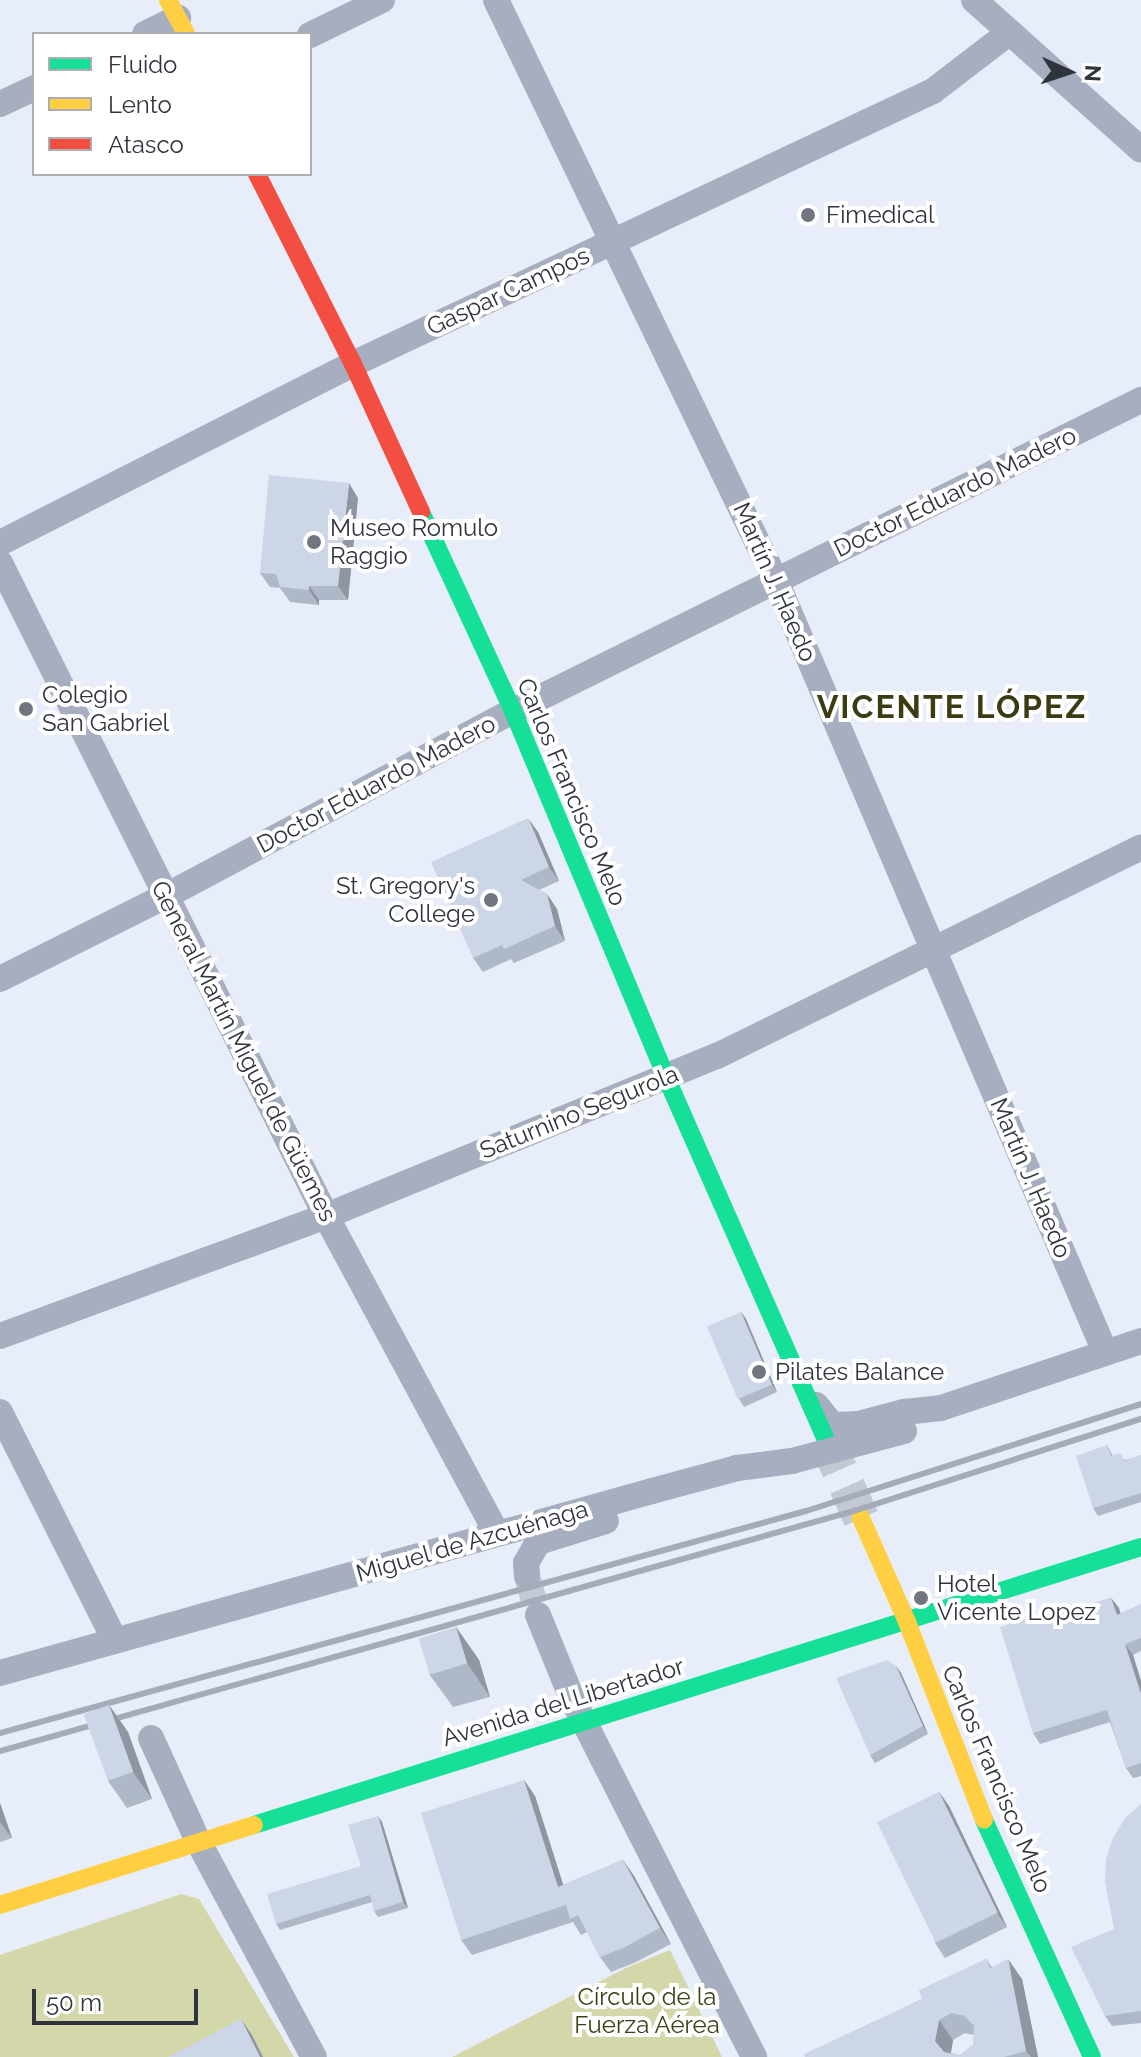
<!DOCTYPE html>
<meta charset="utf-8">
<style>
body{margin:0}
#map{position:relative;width:1141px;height:2057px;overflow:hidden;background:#e8eef9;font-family:Raleway,sans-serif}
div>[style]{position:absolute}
.green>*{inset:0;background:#d3d7aa}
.street-tunnel>*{height:26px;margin-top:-13px;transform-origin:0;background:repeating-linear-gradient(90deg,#c3c9d3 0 26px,transparent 0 39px)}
.secondary-tunnel>*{height:36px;margin-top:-18px;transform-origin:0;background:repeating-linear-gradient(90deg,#c3c9d3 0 36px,transparent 0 54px)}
.street>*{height:26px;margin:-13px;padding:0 13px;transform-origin:13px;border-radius:13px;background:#a6aec0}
.fast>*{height:18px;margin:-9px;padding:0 9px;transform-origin:9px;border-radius:9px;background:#16e098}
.slow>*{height:18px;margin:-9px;padding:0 9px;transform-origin:9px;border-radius:9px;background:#ffcf43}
.jam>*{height:18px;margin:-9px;padding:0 9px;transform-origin:9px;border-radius:9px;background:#f24e42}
.rail>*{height:6px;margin:-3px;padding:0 3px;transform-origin:3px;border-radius:3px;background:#a5abb7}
.street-bridge>*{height:26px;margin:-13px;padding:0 13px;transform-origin:13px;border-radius:13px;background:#a6aec0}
.wall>*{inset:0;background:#afb8c7}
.shaded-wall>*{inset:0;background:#8f96a2}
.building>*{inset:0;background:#ccd6e7;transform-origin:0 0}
.dots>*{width:22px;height:22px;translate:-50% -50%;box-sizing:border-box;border:4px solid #fff;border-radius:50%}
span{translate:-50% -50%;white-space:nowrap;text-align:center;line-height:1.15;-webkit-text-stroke:8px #fff;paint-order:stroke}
.poi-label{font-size:24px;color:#2f343d}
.left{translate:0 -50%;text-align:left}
.right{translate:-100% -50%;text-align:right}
.street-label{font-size:24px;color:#2f343d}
.park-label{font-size:24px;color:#3e3f14}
.district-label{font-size:32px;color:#3b3c13;font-weight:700;letter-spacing:2px}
.legend{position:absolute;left:32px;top:32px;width:280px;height:144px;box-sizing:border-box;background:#fff;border:2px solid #acaeb1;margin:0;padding:10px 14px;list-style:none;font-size:24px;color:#2f343d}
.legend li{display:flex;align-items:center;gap:16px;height:40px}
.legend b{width:40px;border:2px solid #acaeb1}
.north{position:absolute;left:1029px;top:32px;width:80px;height:80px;-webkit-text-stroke:6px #fff;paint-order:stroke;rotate:93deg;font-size:22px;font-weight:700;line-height:32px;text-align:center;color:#2f343d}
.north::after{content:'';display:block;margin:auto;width:28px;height:36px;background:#2f343d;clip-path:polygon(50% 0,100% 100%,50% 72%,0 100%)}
.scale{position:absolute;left:32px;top:1989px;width:166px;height:36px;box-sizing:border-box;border:4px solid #2f343d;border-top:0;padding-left:10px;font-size:24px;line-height:28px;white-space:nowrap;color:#2f343d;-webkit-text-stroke:6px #fff;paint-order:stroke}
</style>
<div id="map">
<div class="green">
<div style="clip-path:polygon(181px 1894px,199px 1899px,294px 2057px,0 2057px,0 1955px)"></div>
<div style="clip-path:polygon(670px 1950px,722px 2057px,452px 2057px,626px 1968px)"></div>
</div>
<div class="street-tunnel">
<div style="left:527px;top:1576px;width:41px;rotate:74.2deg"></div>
</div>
<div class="secondary-tunnel">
<div style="left:825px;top:1437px;width:89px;rotate:66deg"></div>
</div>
<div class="street">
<div style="left:496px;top:0;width:645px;rotate:64.27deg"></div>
<div style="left:776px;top:581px;width:838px;rotate:66.89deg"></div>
<div style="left:974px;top:0;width:224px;rotate:41.9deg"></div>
<div style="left:145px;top:34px;width:37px;rotate:-26deg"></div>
<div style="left:310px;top:35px;width:80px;rotate:-25.9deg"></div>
<div style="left:0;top:104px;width:38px;rotate:-25deg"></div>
<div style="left:0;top:543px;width:396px;rotate:-26.9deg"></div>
<div style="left:353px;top:364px;width:641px;rotate:-25.21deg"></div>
<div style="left:933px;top:91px;width:97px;rotate:-37.5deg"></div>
<div style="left:0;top:563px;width:730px;rotate:63.47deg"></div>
<div style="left:326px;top:1216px;width:360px;rotate:61.7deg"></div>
<div style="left:0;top:979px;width:186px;rotate:-26.6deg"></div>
<div style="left:166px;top:896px;width:393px;rotate:-28.1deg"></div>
<div style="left:513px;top:711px;width:701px;rotate:-26.35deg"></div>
<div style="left:0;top:1336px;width:347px;rotate:-20.2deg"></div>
<div style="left:326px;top:1216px;width:422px;rotate:-22.3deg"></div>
<div style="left:717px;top:1056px;width:473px;rotate:-26.2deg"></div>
<div style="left:816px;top:1405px;width:26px;rotate:51deg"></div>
<div style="left:832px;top:1425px;width:26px;rotate:-2deg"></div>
<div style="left:858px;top:1424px;width:48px;rotate:-14.6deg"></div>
<div style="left:904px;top:1412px;width:37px;rotate:-6deg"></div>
<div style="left:941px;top:1408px;width:211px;rotate:-18.5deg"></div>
<div style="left:0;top:1412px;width:256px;rotate:63.3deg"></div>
<div style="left:527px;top:1576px;width:13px;rotate:-94deg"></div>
<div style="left:526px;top:1563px;width:24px;rotate:-60deg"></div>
<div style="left:538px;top:1542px;width:71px;rotate:-17.2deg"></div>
<div style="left:538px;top:1615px;width:87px;rotate:67.8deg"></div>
<div style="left:571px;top:1696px;width:405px;rotate:63.1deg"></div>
<div style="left:0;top:1673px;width:677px;rotate:-15.6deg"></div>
<div style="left:652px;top:1491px;width:88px;rotate:-15.1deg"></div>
<div style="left:737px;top:1468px;width:55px;rotate:-7.3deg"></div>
<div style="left:151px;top:1738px;width:113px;rotate:65.5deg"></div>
<div style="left:198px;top:1841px;width:245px;rotate:61.8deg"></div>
</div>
<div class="fast">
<div style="left:421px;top:512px;width:219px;rotate:65.2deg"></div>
<div style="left:513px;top:711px;width:397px;rotate:67.3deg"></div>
<div style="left:666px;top:1077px;width:394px;rotate:66.2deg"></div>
<div style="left:984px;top:1820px;width:260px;rotate:65.5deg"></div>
<div style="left:254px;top:1825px;width:930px;rotate:-17.4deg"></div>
</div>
<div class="slow">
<div style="left:168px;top:0;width:38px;rotate:62deg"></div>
<div style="left:861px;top:1518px;width:114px;rotate:66.1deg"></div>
<div style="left:907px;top:1622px;width:212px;rotate:68.7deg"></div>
<div style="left:0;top:1905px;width:266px;rotate:-17.5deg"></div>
</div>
<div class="jam">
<div style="left:257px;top:174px;width:213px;rotate:63.2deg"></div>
<div style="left:353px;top:364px;width:163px;rotate:65.3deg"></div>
</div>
<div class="rail">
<div style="left:0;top:1733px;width:836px;rotate:-15.4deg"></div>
<div style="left:806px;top:1511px;width:352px;rotate:-17.7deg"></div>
<div style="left:0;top:1751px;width:890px;rotate:-15.71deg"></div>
<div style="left:857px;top:1510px;width:298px;rotate:-17.8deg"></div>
</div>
<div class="street-bridge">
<div style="left:792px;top:1461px;width:116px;rotate:-15deg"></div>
</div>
<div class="wall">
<div style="clip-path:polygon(358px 498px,348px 600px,319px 600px,319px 605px,290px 602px,280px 588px,270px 587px,260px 573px)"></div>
<div style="clip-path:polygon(538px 832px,559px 881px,539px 890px,547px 894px,557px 909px,565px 941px,514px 963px,511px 959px,483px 972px,473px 958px)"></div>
<div style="clip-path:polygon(741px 1312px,746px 1319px,777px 1392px,744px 1407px,739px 1399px)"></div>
<div style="clip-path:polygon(1107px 1445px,1113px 1456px,1126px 1460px,1141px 1455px,1141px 1502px,1098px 1516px,1093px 1508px)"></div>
<div style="clip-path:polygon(1111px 1598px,1119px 1608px,1120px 1614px,1141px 1604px,1141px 1651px,1133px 1655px,1141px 1681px,1141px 1776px,1133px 1778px,1126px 1768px,1110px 1722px,1040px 1744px,1033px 1733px,1048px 1617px)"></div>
<div style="clip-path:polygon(456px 1627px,479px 1660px,490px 1697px,453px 1707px,429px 1674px)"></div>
<div style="clip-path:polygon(896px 1666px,901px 1673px,928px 1734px,875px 1763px,870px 1755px)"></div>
<div style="clip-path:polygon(109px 1705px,128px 1732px,152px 1799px,127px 1808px,108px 1781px)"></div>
<div style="clip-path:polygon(524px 1780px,535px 1796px,563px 1885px,623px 1860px,634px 1876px,671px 1944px,634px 1963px,611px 1972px,600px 1957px,587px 1932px,581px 1935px,573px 1922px,472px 1955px,461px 1940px)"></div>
<div style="clip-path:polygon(939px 1792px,949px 1806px,1007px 1927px,945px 1958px,935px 1943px)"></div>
<div style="clip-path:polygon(0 1803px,12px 1838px,0 1842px)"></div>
<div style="clip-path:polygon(1141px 1804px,1141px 2023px,1112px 2026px,1105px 2016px)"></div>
<div style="clip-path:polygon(382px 1822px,408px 1908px,378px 1917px,374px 1911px,372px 1902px,280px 1930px,276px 1924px,361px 1866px)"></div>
<div style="clip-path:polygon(evenodd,986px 1959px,992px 1967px,1022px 1979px,1038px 2057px,805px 2057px,922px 1999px,986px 1959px,965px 2033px,974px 2035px,973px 2045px,960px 2055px,951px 2053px,953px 2040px,965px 2033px)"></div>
</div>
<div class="shaded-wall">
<div style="clip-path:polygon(349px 483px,358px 498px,348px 600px,338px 586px)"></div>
<div style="clip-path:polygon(309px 586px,319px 600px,319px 605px,309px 590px)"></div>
<div style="clip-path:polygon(528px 818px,538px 832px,559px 881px,549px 867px)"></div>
<div style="clip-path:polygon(547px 894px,557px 909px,565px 941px,555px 926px)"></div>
<div style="clip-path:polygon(741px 1312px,746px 1319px,777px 1392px,772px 1385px)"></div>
<div style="clip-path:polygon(1111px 1598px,1119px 1608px,1124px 1626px,1117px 1615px)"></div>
<div style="clip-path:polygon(456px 1627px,479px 1660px,490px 1697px,467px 1663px)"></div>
<div style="clip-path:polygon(1125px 1644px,1133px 1655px,1141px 1681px,1141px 1694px)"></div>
<div style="clip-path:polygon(896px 1666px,901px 1673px,928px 1734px,923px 1726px)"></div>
<div style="clip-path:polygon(109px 1705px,128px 1732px,152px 1799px,133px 1772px)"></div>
<div style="clip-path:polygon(524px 1780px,535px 1796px,569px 1903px,558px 1887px)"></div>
<div style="clip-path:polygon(939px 1792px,949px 1806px,1007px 1927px,997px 1913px)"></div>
<div style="clip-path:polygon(0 1803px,12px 1838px,0 1822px)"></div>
<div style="clip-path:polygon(378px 1816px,382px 1822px,408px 1908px,403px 1902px)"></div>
<div style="clip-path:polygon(623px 1860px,634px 1876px,671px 1944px,660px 1928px)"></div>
<div style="clip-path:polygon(1008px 1959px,1022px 1979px,1038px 2057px,1031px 2057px,1026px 2051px)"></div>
<div style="clip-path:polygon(241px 2019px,252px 2035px,263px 2057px,260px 2057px)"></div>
<div style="clip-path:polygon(939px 2020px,953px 2040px,950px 2057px,946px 2057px,935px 2041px)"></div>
</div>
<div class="building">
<div style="clip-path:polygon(269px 475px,349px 483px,338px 586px,309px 586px,309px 590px,280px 587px,276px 574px,260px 573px)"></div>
<div style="clip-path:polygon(528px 818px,549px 867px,521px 880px,547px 894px,555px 926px,504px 949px,502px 945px,473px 958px,431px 862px)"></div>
<div style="left:741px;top:1312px;width:79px;height:37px;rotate:67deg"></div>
<div style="clip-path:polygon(1107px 1445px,1111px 1456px,1121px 1453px,1124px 1461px,1141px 1455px,1141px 1493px,1093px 1508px,1076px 1456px)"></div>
<div style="clip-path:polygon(1111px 1598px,1117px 1615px,1141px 1604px,1141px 1638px,1125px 1644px,1141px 1694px,1141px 1763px,1126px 1768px,1107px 1710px,1033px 1733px,1000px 1627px,1045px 1613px,1047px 1618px)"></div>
<div style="left:456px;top:1627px;width:38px;height:39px;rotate:73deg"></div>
<div style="clip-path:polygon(887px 1660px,896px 1666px,923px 1726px,870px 1755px,836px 1678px)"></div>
<div style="left:109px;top:1705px;width:71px;height:27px;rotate:70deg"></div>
<div style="clip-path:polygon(524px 1780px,558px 1887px,623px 1860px,660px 1928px,623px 1948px,600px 1957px,578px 1915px,570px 1919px,566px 1905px,461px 1940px,421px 1813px)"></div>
<div style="left:939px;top:1792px;width:134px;height:69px;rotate:64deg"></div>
<div style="clip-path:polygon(1141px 1804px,1141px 2011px,1105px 2016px,1071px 1947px,1114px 1929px,1105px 1882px,1106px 1859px,1113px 1838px,1125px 1818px)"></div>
<div style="clip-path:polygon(378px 1816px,403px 1902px,374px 1911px,370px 1895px,276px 1924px,267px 1894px,361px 1866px,348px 1825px)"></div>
<div style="clip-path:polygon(evenodd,986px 1959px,990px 1968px,1008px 1959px,1026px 2051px,1004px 2057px,805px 2057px,804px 2054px,922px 1999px,919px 1990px,986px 1959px,951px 2013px,965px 2016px,974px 2026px,973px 2045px,960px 2055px,944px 2052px,935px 2041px,939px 2020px,951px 2013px)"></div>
<div style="clip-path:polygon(241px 2019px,260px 2057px,168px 2057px)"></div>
</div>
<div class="dots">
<div style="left:808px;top:215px;background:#70757f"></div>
<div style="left:314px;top:542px;background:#70757f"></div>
<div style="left:26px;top:709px;background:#70757f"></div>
<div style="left:491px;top:900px;background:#70757f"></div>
<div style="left:759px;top:1372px;background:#70757f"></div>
<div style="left:921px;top:1598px;background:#70757f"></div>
</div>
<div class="poi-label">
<span class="left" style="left:826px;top:215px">Fimedical</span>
<span class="left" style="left:330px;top:542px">Museo Romulo<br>Raggio</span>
<span class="left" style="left:42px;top:709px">Colegio<br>San Gabriel</span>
<span class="right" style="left:475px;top:900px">St. Gregory's<br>College</span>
<span class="left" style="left:775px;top:1372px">Pilates Balance</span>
<span class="left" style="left:937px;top:1598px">Hotel<br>Vicente Lopez</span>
</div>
<div class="street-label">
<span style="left:508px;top:291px;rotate:-25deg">Gaspar Campos</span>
<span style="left:955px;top:492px;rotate:-26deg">Doctor Eduardo Madero</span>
<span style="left:775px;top:582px;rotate:66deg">Martín J. Haedo</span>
<span style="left:376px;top:784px;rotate:-28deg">Doctor Eduardo Madero</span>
<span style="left:572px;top:792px;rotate:67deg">Carlos Francisco Melo</span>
<span style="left:244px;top:1051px;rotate:63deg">General Martín Miguel de Güemes</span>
<span style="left:579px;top:1112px;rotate:-22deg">Saturnino Segurola</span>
<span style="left:1031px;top:1178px;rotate:67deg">Martín J. Haedo</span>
<span style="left:472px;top:1541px;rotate:-16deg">Miguel de Azcuénaga</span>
<span style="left:563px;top:1702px;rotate:-17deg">Avenida del Libertador</span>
<span style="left:997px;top:1779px;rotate:67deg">Carlos Francisco Melo</span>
</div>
<div class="park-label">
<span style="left:647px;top:2011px">Círculo de la<br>Fuerza Aérea</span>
</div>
<div class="district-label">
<span style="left:952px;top:707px">VICENTE LÓPEZ</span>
</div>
<ul class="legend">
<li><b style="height:10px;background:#16e098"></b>Fluido</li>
<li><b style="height:10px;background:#ffcf43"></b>Lento</li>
<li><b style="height:10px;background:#f24e42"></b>Atasco</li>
</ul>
<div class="north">N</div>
<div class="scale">50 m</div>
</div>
